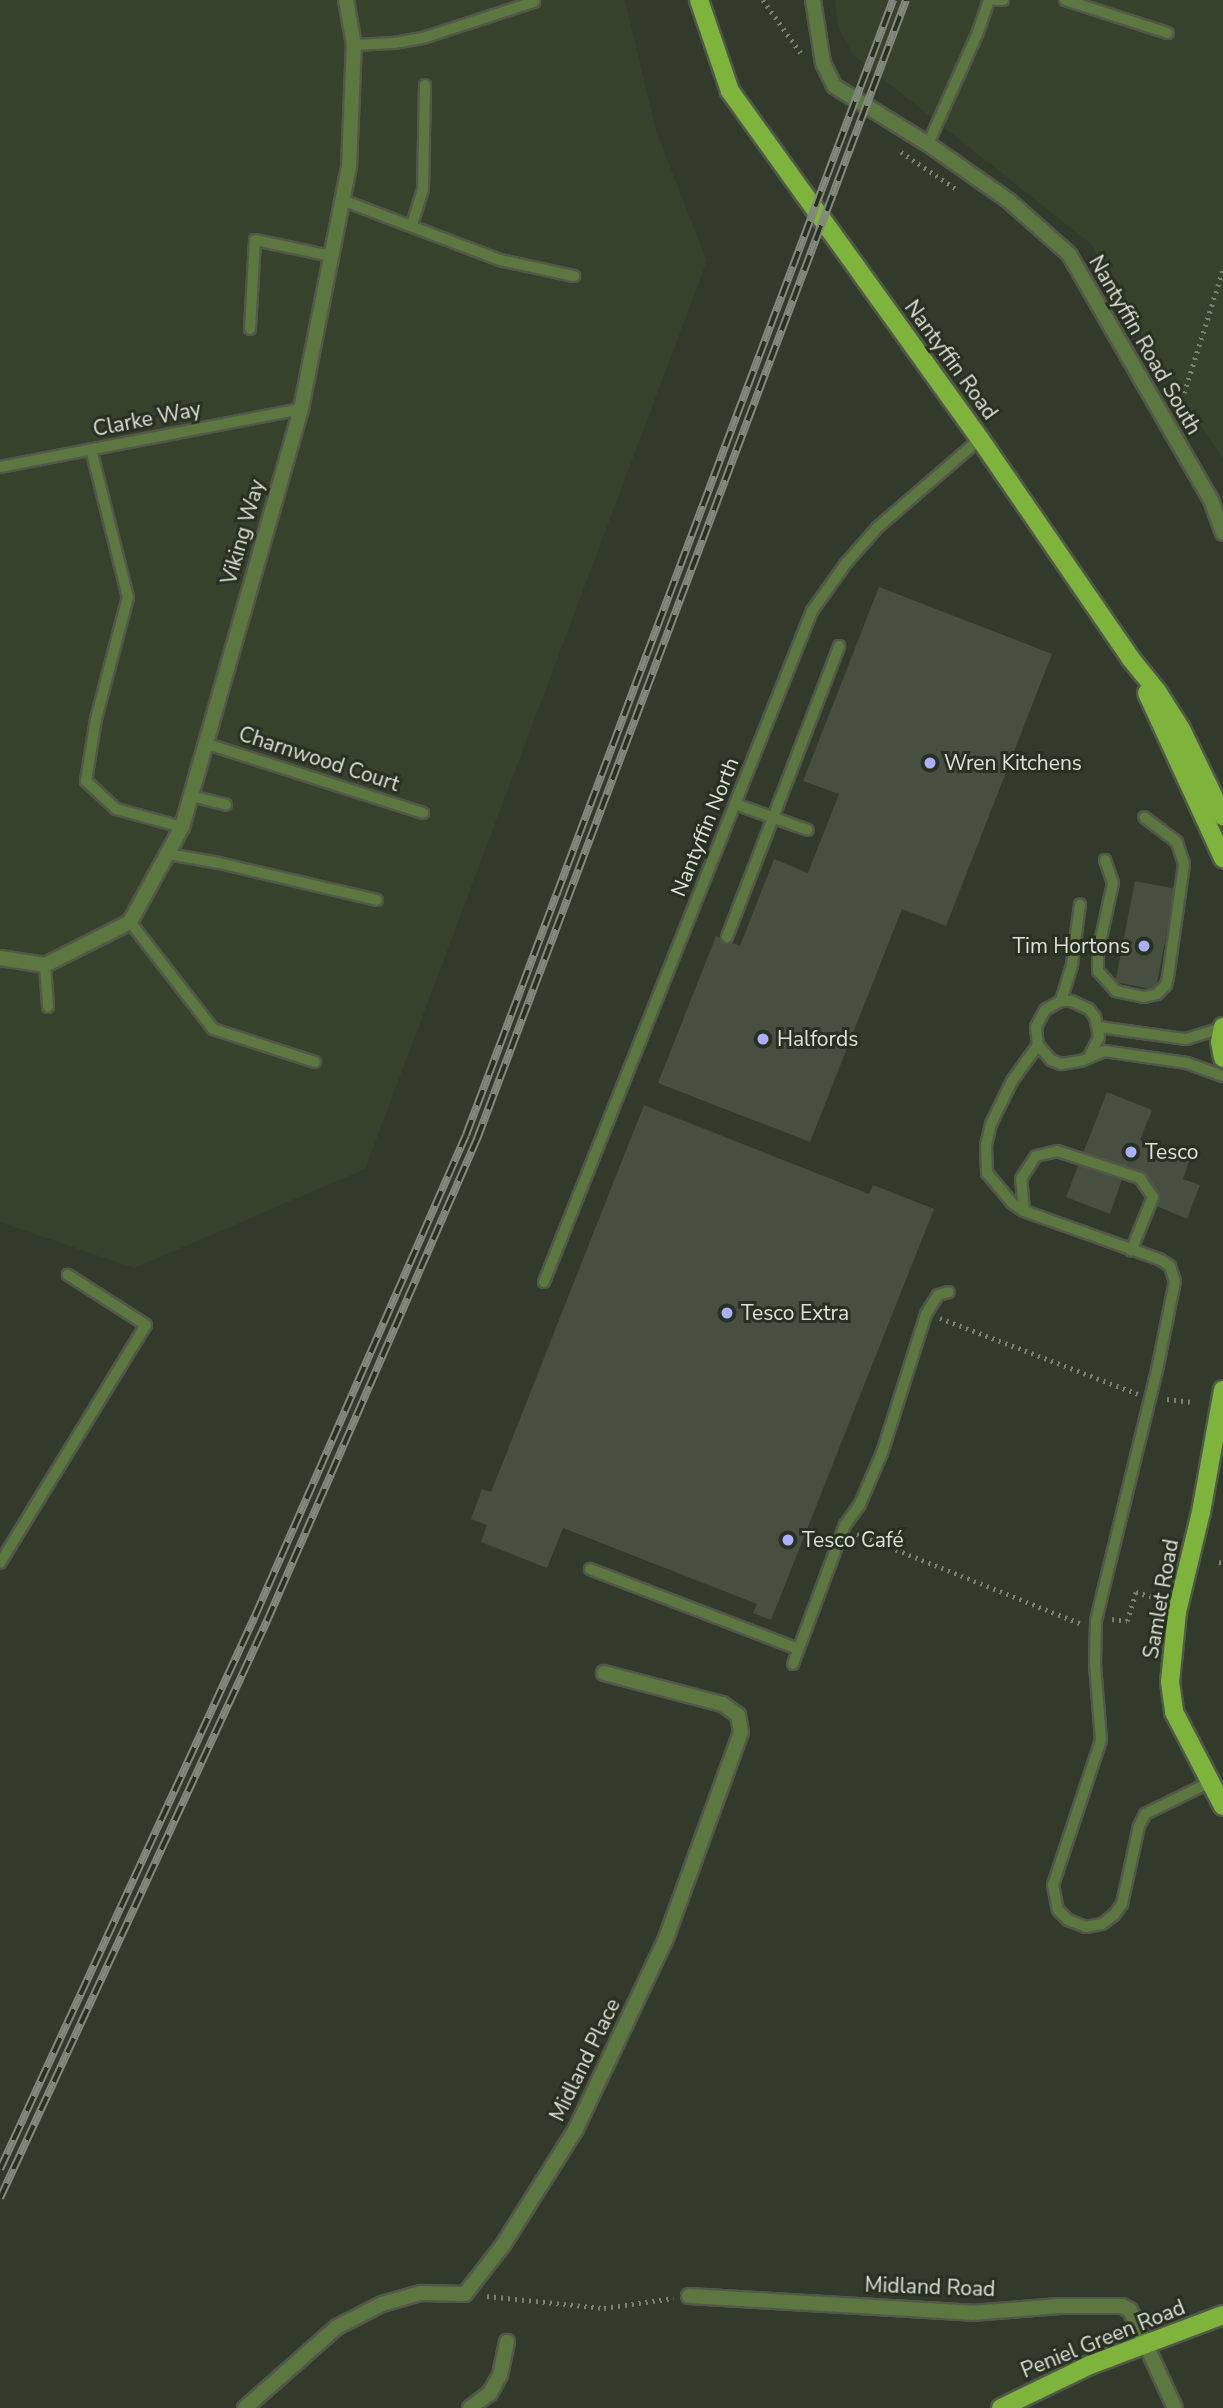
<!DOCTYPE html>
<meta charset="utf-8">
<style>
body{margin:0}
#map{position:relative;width:1223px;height:2408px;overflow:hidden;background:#323a2b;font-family:"Nunito Sans",sans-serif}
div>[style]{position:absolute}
.built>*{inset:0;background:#37422d}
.building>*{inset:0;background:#474f40;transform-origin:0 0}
.path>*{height:4.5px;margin-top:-2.25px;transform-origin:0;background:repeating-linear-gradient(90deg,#7a8174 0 2px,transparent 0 7px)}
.roads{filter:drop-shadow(2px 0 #51584a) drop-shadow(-2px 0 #51584a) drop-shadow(0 2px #51584a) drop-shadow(0 -2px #51584a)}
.service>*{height:10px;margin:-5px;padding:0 5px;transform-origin:5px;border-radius:5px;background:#5c7740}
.minor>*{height:14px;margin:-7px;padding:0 7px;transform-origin:7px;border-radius:7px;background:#5c7740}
.tertiary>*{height:14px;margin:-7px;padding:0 7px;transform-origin:7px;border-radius:7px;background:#5c7740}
.primary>*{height:18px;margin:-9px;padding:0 9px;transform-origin:9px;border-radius:9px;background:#7fb43c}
.rail>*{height:8px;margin-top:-4px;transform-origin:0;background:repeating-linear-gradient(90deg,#283021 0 16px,#82897c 0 32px);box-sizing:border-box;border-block:2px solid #82897c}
.dots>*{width:19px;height:19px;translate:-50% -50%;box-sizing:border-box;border:4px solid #283021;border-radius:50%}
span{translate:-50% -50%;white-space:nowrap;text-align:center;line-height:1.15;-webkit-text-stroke:6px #283021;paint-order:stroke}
.street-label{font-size:21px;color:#dce1d7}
.poi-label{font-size:21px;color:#dce1d7}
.left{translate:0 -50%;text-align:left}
.right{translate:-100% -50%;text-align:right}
</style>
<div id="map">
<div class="built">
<div style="clip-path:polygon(0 0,625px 0,656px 131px,707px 261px,365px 1169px,134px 1268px,0 1222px)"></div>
<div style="clip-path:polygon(835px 0,1223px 0,1223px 459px,1147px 345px,1091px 244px,853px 55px,838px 26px)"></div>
</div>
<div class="building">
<div style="clip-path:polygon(879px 587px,1052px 654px,946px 926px,902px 909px,810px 1142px,658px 1083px,716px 936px,740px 946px,774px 859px,808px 873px,839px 794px,803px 781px)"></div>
<div style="left:1135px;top:881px;width:41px;height:103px;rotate:11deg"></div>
<div style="clip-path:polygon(1107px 1092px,1152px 1110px,1140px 1140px,1189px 1161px,1183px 1179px,1200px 1185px,1187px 1219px,1145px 1201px,1152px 1191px,1122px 1179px,1110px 1214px,1066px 1197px)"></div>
<div style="clip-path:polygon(644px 1105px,869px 1194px,873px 1185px,934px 1209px,771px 1620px,753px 1613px,757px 1604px,563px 1528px,547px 1568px,481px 1542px,487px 1525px,471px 1519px,482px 1489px,491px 1492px)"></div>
</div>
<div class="path">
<div style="left:763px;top:0;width:65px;rotate:54.4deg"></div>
<div style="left:901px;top:152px;width:65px;rotate:33.7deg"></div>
<div style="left:1175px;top:402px;width:13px;rotate:-45deg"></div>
<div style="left:1184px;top:393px;width:130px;rotate:-72.5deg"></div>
<div style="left:940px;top:1318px;width:212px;rotate:21deg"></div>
<div style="left:1167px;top:1399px;width:23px;rotate:7deg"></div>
<div style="left:857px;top:1534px;width:240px;rotate:21.8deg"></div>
<div style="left:1219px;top:1562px;width:4px;rotate:14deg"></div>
<div style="left:1112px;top:1619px;width:15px;rotate:8deg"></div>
<div style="left:1127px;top:1621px;width:30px;rotate:-73deg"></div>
<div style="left:1136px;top:1592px;width:22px;rotate:16deg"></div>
<div style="left:487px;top:2296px;width:118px;rotate:5.9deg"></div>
<div style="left:604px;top:2308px;width:70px;rotate:-8.2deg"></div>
</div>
<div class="roads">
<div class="service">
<div style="left:996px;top:0;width:7px"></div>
<div style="left:1065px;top:0;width:108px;rotate:17.8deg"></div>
<div style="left:354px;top:45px;width:40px;rotate:-2.9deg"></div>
<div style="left:394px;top:43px;width:29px;rotate:-10deg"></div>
<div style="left:423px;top:38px;width:117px;rotate:-18deg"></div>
<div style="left:928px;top:144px;width:123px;rotate:-65.9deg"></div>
<div style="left:978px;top:32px;width:34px;rotate:-71deg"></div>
<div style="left:342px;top:200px;width:169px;rotate:20.8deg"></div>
<div style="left:500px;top:260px;width:76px;rotate:12.2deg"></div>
<div style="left:412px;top:225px;width:37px;rotate:-73deg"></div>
<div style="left:423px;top:190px;width:105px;rotate:-88.9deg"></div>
<div style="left:250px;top:329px;width:89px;rotate:-86.8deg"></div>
<div style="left:255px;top:240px;width:78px;rotate:11.9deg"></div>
<div style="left:91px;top:449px;width:153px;rotate:76deg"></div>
<div style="left:128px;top:597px;width:126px;rotate:104.7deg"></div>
<div style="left:96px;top:719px;width:63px;rotate:99.2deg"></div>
<div style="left:86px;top:781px;width:41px;rotate:43deg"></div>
<div style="left:116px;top:809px;width:68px;rotate:15.3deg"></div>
<div style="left:0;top:467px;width:307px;rotate:-10.9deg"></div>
<div style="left:204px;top:743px;width:230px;rotate:17.7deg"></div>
<div style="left:191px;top:796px;width:36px;rotate:14deg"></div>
<div style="left:735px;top:804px;width:77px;rotate:19.6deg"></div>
<div style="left:168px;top:854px;width:52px;rotate:10deg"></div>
<div style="left:219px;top:863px;width:162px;rotate:13.2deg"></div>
<div style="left:1105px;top:860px;width:24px;rotate:71deg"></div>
<div style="left:1113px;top:883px;width:71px;rotate:102.3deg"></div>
<div style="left:1098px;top:952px;width:19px;rotate:90deg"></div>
<div style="left:1098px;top:971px;width:27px;rotate:48deg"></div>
<div style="left:1116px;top:991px;width:29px;rotate:12deg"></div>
<div style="left:1144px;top:997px;width:13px;rotate:-13deg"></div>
<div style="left:1157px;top:994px;width:13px;rotate:-45deg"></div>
<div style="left:1166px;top:985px;width:8px;rotate:-76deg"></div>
<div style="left:1168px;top:977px;width:114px;rotate:-81.9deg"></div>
<div style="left:1184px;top:864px;width:23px;rotate:-108deg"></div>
<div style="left:1177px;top:842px;width:41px;rotate:-142.9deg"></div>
<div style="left:130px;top:922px;width:135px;rotate:52.2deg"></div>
<div style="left:213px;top:1029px;width:107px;rotate:17.9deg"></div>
<div style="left:727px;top:937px;width:312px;rotate:-68.9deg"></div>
<div style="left:45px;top:965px;width:42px;rotate:85.9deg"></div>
<div style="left:1061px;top:1001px;width:39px;rotate:-73deg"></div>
<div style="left:1072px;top:964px;width:60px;rotate:-82.3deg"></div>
<div style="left:1099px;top:1027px;width:88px;rotate:7.9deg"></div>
<div style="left:1186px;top:1039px;width:39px;rotate:-17deg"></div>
<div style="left:1038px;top:1045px;width:44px;rotate:125.8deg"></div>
<div style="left:1012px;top:1081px;width:48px;rotate:116deg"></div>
<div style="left:991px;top:1124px;width:22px;rotate:103deg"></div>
<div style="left:986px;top:1145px;width:28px;rotate:88deg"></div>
<div style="left:987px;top:1173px;width:39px;rotate:50deg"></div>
<div style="left:1012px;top:1203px;width:14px;rotate:34deg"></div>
<div style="left:1024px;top:1211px;width:143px;rotate:19.6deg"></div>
<div style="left:1159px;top:1259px;width:13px;rotate:32deg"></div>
<div style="left:1170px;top:1266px;width:16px;rotate:72deg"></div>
<div style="left:1175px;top:1281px;width:91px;rotate:101.4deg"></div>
<div style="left:1157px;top:1370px;width:257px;rotate:103.7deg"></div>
<div style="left:1096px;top:1620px;width:44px;rotate:91.3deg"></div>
<div style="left:1095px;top:1664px;width:76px;rotate:85.5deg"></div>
<div style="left:1101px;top:1740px;width:153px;rotate:108.3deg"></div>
<div style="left:1053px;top:1885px;width:25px;rotate:79deg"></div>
<div style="left:1058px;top:1910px;width:14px;rotate:45deg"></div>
<div style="left:1068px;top:1920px;width:19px;rotate:21deg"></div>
<div style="left:1086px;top:1927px;width:16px;rotate:-11deg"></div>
<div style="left:1102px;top:1924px;width:15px;rotate:-37deg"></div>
<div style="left:1114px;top:1915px;width:14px;rotate:-54deg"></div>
<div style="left:1122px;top:1904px;width:80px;rotate:-77.7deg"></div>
<div style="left:1139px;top:1826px;width:13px;rotate:-63deg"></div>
<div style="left:1145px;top:1814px;width:73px;rotate:-25.9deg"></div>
<div style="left:1090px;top:1055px;width:20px;rotate:-63deg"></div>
<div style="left:1099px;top:1037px;width:20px;rotate:-101deg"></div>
<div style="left:1095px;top:1017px;width:10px;rotate:-127deg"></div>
<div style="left:1089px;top:1009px;width:20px;rotate:-156deg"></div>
<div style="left:1071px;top:1001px;width:10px;rotate:180deg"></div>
<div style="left:1061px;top:1001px;width:18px;rotate:151deg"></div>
<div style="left:1045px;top:1010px;width:19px;rotate:118deg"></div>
<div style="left:1036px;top:1027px;width:18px;rotate:84deg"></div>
<div style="left:1038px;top:1045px;width:20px;rotate:49deg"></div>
<div style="left:1051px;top:1060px;width:11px;rotate:22deg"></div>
<div style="left:1061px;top:1064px;width:20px;rotate:-9deg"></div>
<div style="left:1081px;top:1061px;width:25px;rotate:-23deg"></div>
<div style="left:1104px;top:1051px;width:84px;rotate:8.2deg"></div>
<div style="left:1187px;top:1063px;width:38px;rotate:20deg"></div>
<div style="left:1024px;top:1211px;width:32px;rotate:-95deg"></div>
<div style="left:1021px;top:1179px;width:27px;rotate:-57deg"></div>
<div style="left:1036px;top:1156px;width:22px;rotate:-13deg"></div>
<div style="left:1057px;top:1151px;width:87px;rotate:18deg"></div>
<div style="left:1140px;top:1178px;width:23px;rotate:56deg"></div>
<div style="left:1153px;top:1197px;width:58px;rotate:112.2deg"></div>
<div style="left:544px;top:1282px;width:723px;rotate:-68.23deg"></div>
<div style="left:812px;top:611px;width:60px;rotate:-54.5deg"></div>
<div style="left:847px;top:562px;width:47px;rotate:-48.5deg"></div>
<div style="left:878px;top:527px;width:135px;rotate:-40.8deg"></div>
<div style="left:0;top:1563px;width:279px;rotate:-58.5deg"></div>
<div style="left:146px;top:1325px;width:93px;rotate:-147.3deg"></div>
<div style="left:590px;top:1569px;width:223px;rotate:21deg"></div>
<div style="left:793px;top:1664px;width:148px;rotate:-69.5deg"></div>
<div style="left:845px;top:1525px;width:26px;rotate:-54deg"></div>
<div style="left:860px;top:1504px;width:56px;rotate:-66.7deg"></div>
<div style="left:882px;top:1453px;width:146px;rotate:-72.4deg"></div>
<div style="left:926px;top:1314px;width:22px;rotate:-58deg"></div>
<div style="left:938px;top:1295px;width:11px;rotate:-15deg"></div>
</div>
<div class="minor">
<div style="left:813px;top:0;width:64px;rotate:81deg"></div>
<div style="left:823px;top:63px;width:25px;rotate:64deg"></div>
<div style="left:834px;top:86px;width:110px;rotate:31.7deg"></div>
<div style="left:928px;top:144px;width:98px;rotate:35deg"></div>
<div style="left:1008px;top:200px;width:81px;rotate:41.5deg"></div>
<div style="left:1069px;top:254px;width:284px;rotate:60deg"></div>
<div style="left:1211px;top:500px;width:35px;rotate:70deg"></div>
<div style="left:0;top:958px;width:46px;rotate:8.8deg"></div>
<div style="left:45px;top:965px;width:95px;rotate:-26.8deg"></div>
<div style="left:130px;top:922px;width:108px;rotate:-61.3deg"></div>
<div style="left:182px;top:827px;width:435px;rotate:-74.1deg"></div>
<div style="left:301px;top:409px;width:247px;rotate:-78.8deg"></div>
<div style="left:349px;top:167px;width:122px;rotate:-87.7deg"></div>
<div style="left:354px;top:45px;width:46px;rotate:-100.1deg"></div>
<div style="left:689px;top:2296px;width:284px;rotate:3.4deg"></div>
<div style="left:972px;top:2313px;width:88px;rotate:-4.5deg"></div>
<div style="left:1060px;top:2306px;width:62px"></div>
<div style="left:1122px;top:2306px;width:9px;rotate:27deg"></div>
<div style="left:1130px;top:2310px;width:38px;rotate:65deg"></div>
<div style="left:245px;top:2408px;width:123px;rotate:-41.4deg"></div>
<div style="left:337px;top:2327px;width:51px;rotate:-27.1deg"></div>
<div style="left:382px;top:2304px;width:41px;rotate:-15.8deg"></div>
<div style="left:421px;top:2293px;width:44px;rotate:1.3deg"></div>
<div style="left:465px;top:2294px;width:62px;rotate:-52.2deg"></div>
<div style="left:503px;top:2245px;width:137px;rotate:-57.8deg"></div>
<div style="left:576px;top:2129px;width:208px;rotate:-64.7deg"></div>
<div style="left:665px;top:1941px;width:222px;rotate:-70deg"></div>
<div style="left:741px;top:1732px;width:17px;rotate:-100deg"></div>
<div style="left:738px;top:1715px;width:19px;rotate:-145deg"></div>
<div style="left:722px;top:1704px;width:122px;rotate:-165.3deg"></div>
<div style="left:470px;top:2408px;width:25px;rotate:-37deg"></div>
<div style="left:490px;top:2393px;width:21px;rotate:-61deg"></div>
<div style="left:500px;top:2375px;width:34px;rotate:-78deg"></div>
</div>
<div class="tertiary">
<div style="left:1146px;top:2345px;width:69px;rotate:65.3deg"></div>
</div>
<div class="primary">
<div style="left:699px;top:0;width:96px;rotate:71.2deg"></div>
<div style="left:730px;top:91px;width:428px;rotate:54.3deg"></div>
<div style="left:980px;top:439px;width:267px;rotate:55.5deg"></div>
<div style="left:1131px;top:659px;width:41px;rotate:50.9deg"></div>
<div style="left:1157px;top:691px;width:45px;rotate:57.7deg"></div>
<div style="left:1181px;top:729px;width:97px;rotate:64.2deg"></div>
<div style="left:1147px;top:693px;width:182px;rotate:65.3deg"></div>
<div style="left:1223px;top:1027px;width:15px;rotate:101deg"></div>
<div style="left:1220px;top:1042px;width:16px;rotate:79deg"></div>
<div style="left:1223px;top:1390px;width:124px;rotate:100.2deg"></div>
<div style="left:1201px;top:1512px;width:103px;rotate:103.5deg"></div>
<div style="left:1177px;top:1612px;width:70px;rotate:95.7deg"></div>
<div style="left:1170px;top:1682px;width:30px;rotate:82deg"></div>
<div style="left:1174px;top:1712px;width:106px;rotate:62.5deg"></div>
<div style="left:1001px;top:2408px;width:99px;rotate:-25.8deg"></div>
<div style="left:1090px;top:2365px;width:142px;rotate:-20.6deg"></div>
</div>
</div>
<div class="rail">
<div style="left:0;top:2169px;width:609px;rotate:-65.24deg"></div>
<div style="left:255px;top:1616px;width:525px;rotate:-66.31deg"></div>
<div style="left:466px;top:1135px;width:1213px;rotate:-69.38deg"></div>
<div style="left:0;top:2198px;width:636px;rotate:-65.17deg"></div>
<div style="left:267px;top:1621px;width:526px;rotate:-66.46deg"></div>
<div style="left:477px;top:1139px;width:1217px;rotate:-69.36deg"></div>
</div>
<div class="dots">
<div style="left:930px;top:763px;background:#aab0fb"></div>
<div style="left:1144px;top:946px;background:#aab0fb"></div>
<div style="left:763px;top:1039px;background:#aab0fb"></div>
<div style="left:1131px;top:1152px;background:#aab0fb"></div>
<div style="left:727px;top:1313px;background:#aab0fb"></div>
<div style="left:788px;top:1540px;background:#aab0fb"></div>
</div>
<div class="street-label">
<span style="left:1145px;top:345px;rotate:60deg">Nantyffin Road South</span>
<span style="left:951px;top:360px;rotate:54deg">Nantyffin Road</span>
<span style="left:147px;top:419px;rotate:-11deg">Clarke Way</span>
<span style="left:243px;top:532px;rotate:-74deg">Viking Way</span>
<span style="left:319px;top:759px;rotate:18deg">Charnwood Court</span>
<span style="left:705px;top:827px;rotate:-68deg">Nantyffin North</span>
<span style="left:1161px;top:1599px;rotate:-80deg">Samlet Road</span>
<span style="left:585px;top:2060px;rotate:-64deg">Midland Place</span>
<span style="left:930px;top:2287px;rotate:2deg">Midland Road</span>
<span style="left:1103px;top:2339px;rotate:-22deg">Peniel Green Road</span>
</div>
<div class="poi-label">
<span class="left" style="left:944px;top:763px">Wren Kitchens</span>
<span class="right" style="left:1130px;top:946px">Tim Hortons</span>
<span class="left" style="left:777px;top:1039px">Halfords</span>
<span class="left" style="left:1145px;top:1152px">Tesco</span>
<span class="left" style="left:741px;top:1313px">Tesco Extra</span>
<span class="left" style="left:802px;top:1540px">Tesco Café</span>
</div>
</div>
